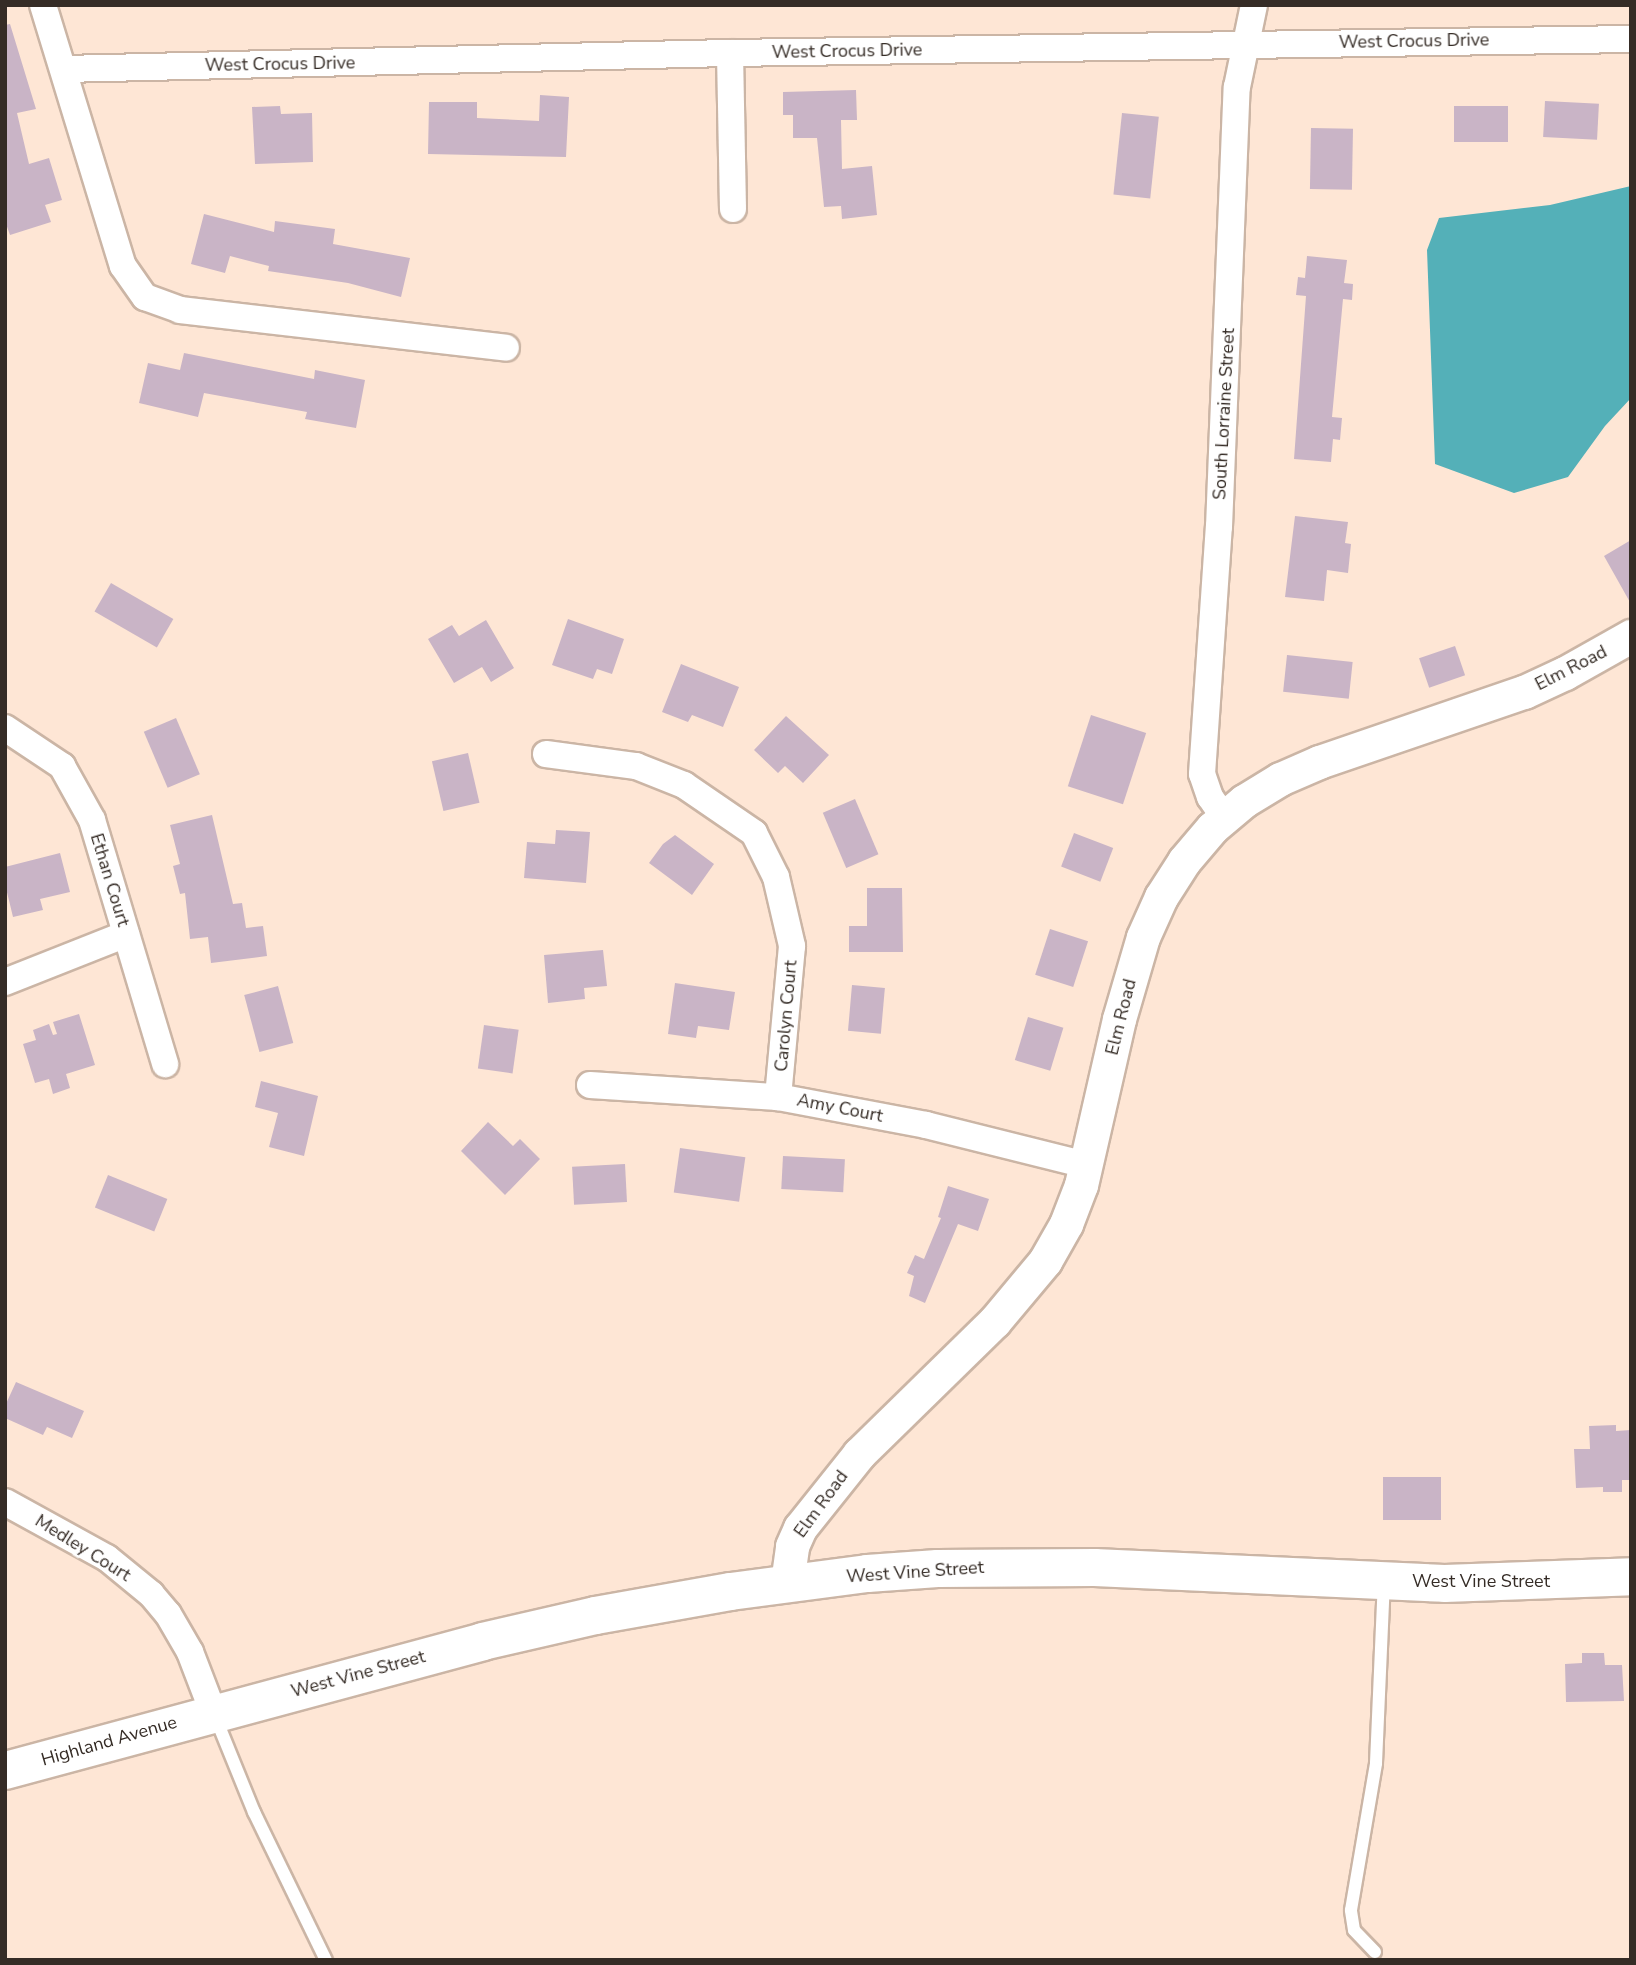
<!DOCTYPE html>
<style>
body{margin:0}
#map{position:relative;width:1636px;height:1965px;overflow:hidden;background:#fee6d5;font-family:"Nunito Sans",sans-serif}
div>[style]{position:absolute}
.water>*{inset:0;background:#54b0b8}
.building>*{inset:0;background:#c9b4c6;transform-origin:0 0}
.roads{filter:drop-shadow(2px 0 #cbb5a5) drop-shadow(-2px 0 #cbb5a5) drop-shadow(0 2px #cbb5a5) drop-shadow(0 -2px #cbb5a5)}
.service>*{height:12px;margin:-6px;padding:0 6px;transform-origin:6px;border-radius:6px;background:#fff}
.minor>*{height:26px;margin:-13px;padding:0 13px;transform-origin:13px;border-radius:13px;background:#fff}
.tertiary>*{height:33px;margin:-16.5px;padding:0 16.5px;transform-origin:16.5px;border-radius:16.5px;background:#fff}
.secondary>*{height:37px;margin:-18.5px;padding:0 18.5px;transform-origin:18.5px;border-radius:18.5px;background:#fff}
span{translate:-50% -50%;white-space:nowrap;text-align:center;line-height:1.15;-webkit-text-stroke:5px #fff;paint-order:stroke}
.street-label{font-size:18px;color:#352c26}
.frame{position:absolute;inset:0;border:7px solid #352c26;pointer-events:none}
</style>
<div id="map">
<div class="water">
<div style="clip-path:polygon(1631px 186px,1631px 398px,1605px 426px,1568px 477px,1514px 493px,1435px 464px,1427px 250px,1439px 218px,1550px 205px)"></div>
</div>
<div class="building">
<div style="clip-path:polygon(10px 24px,36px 109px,17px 113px,29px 164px,49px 158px,62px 200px,45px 205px,51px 222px,10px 235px,5px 221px,5px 25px)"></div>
<div style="clip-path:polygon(856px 90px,857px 120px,841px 120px,842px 169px,872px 166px,877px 215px,842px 219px,841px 206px,824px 207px,817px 138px,793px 138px,793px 115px,783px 115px,783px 92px)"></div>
<div style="clip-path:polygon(540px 95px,569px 97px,566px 157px,428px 154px,429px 102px,477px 102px,477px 118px,539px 121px)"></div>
<div style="left:1545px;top:101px;width:54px;height:36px;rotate:3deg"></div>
<div style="clip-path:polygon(280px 106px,281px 114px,312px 113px,313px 162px,255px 164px,252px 107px)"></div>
<div style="left:1454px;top:106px;width:54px;height:36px"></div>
<div style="left:1122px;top:113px;width:37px;height:82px;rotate:6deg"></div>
<div style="left:1311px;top:128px;width:42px;height:61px;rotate:1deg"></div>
<div style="clip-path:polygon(204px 214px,274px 232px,275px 221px,335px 229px,333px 244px,410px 258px,401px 297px,348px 283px,268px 271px,269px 266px,230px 256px,225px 273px,191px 264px)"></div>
<div style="clip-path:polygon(1307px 256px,1347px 260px,1344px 283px,1353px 284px,1352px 300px,1343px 299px,1332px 417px,1342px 418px,1340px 440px,1333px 439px,1331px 462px,1294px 459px,1306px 296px,1296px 295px,1298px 277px,1305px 278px)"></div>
<div style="clip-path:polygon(184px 353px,314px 379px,315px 370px,365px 380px,356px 428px,305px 419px,307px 412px,204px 393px,198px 417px,139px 403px,148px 363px,180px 370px)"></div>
<div style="clip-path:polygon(1295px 516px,1348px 522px,1345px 543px,1351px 544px,1348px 573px,1327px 570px,1324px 601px,1285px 597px)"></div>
<div style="clip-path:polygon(1631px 540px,1631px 604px,1604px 556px)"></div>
<div style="left:111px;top:583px;width:72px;height:33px;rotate:30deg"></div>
<div style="clip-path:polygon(568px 619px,624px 639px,612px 674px,597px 669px,593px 679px,552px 665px)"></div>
<div style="clip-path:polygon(486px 620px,514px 668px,491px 682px,482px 667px,454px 683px,428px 639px,452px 625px,459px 636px)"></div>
<div style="left:1455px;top:646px;width:31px;height:38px;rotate:71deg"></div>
<div style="left:1287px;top:655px;width:66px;height:37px;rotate:6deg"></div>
<div style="clip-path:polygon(681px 664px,739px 687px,723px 727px,692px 715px,688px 722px,662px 712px)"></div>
<div style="left:1091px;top:715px;width:58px;height:75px;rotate:18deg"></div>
<div style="clip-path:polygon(786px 716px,829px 755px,803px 783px,785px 766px,778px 773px,754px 750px)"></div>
<div style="left:176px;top:718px;width:61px;height:35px;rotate:67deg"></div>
<div style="left:468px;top:753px;width:51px;height:37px;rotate:77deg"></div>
<div style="left:855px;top:799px;width:60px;height:35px;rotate:67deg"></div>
<div style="clip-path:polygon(212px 815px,233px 904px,242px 903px,246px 928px,263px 926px,267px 956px,211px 963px,208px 937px,190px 939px,185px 893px,180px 894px,173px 866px,180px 864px,170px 825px)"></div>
<div style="clip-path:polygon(556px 830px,590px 832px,586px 883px,524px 878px,527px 842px,555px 844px)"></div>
<div style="left:1074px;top:833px;width:42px;height:36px;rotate:21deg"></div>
<div style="clip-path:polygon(675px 835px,714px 864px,692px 895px,649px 863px,663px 844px)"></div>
<div style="clip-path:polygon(60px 853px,70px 892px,40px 899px,43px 910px,13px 917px,5px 884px,5px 867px)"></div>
<div style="clip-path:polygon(867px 888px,902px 888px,903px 952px,849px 952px,849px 926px,867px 926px)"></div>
<div style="left:1050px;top:929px;width:40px;height:48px;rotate:18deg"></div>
<div style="clip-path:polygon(603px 950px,607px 986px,584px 988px,585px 999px,548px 1003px,544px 955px)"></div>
<div style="clip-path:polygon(675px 983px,735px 992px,729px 1030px,698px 1026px,696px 1038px,668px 1034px)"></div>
<div style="left:852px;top:985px;width:33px;height:46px;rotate:5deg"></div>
<div style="left:278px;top:986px;width:59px;height:35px;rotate:75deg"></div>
<div style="clip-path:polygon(79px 1014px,95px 1065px,66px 1074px,70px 1088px,53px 1094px,49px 1079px,35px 1083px,23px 1044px,36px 1040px,33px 1030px,49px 1024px,53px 1035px,57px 1034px,53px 1022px)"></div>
<div style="left:1028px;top:1017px;width:37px;height:45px;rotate:17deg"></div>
<div style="left:484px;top:1025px;width:35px;height:44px;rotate:8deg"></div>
<div style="clip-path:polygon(261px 1081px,318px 1096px,304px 1156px,269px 1147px,278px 1113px,255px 1107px)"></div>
<div style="clip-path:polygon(488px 1122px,513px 1146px,520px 1139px,540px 1159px,505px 1195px,461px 1151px)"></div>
<div style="left:680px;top:1148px;width:66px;height:45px;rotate:8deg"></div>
<div style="left:783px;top:1156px;width:62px;height:33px;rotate:3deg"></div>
<div style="left:625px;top:1164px;width:38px;height:53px;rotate:87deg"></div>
<div style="left:108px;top:1175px;width:64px;height:35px;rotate:22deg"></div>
<div style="clip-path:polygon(948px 1186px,989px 1199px,978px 1231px,958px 1224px,925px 1303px,909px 1296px,914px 1276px,907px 1273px,915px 1255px,924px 1259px,941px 1218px,938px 1217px)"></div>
<div style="clip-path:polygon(16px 1382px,84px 1411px,72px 1438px,47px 1427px,43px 1435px,5px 1418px,5px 1406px)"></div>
<div style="clip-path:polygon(1616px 1425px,1616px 1431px,1631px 1430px,1631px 1480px,1622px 1480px,1622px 1492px,1603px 1492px,1603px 1487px,1576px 1488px,1574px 1449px,1590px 1449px,1589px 1426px)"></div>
<div style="left:1383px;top:1477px;width:58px;height:43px"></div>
<div style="clip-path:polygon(1582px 1653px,1604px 1653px,1605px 1665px,1622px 1665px,1624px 1701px,1566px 1702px,1565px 1664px,1582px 1663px)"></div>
</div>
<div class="roads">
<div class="service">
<div style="left:215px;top:1716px;width:104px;rotate:67.9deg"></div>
<div style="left:254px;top:1812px;width:165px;rotate:64.1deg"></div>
<div style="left:1375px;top:1952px;width:30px;rotate:-134deg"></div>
<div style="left:1354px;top:1930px;width:20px;rotate:-99deg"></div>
<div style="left:1351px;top:1910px;width:149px;rotate:-80.3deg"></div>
<div style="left:1376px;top:1763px;width:181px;rotate:-87.5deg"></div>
</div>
<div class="minor">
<div style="left:43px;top:5px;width:273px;rotate:73deg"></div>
<div style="left:123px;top:266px;width:38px;rotate:55deg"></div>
<div style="left:145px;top:297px;width:37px;rotate:20deg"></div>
<div style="left:180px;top:310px;width:328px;rotate:6.6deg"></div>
<div style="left:730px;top:53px;width:156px;rotate:88.9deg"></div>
<div style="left:64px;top:69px;width:666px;rotate:-1.38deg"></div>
<div style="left:730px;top:53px;width:901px;rotate:-0.89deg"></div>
<div style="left:5px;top:728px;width:69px;rotate:33.7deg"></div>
<div style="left:62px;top:766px;width:62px;rotate:60.9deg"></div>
<div style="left:92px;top:820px;width:255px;rotate:73.3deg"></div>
<div style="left:546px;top:754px;width:91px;rotate:7.6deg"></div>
<div style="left:636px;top:766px;width:52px;rotate:21.6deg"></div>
<div style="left:684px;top:785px;width:85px;rotate:34.4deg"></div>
<div style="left:754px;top:833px;width:49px;rotate:63.4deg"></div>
<div style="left:776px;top:877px;width:71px;rotate:76.9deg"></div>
<div style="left:792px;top:946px;width:152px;rotate:95.3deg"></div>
<div style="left:1224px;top:817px;width:24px;rotate:-125deg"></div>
<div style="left:1210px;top:797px;width:24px;rotate:-109deg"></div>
<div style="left:1202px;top:774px;width:248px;rotate:-86.1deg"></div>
<div style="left:1219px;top:527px;width:440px;rotate:-87.7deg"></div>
<div style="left:1237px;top:87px;width:84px;rotate:-78.3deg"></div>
<div style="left:5px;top:982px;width:130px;rotate:-21.6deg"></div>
<div style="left:590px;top:1085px;width:188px;rotate:3.7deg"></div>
<div style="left:778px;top:1097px;width:151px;rotate:10.7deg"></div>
<div style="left:926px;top:1125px;width:165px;rotate:14deg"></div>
<div style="left:5px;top:1502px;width:116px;rotate:28.8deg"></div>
<div style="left:107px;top:1558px;width:57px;rotate:39.3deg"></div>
<div style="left:151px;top:1594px;width:26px;rotate:50deg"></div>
<div style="left:168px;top:1614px;width:44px;rotate:59.9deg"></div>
<div style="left:190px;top:1652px;width:64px;rotate:69deg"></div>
</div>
<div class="tertiary">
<div style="left:787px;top:1583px;width:37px;rotate:-82deg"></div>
<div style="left:792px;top:1546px;width:20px;rotate:-66deg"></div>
<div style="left:800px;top:1528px;width:95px;rotate:-51.4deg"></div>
<div style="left:859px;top:1454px;width:189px;rotate:-44.4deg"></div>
<div style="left:994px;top:1322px;width:80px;rotate:-50.1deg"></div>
<div style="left:1045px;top:1261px;width:43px;rotate:-60.4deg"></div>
<div style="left:1066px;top:1224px;width:42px;rotate:-69deg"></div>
<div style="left:1081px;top:1185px;width:170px;rotate:-77.1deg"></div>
<div style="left:1119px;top:1019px;width:85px;rotate:-73.7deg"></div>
<div style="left:1143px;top:937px;width:44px;rotate:-65.8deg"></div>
<div style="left:1161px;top:897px;width:43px;rotate:-57.4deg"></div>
<div style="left:1184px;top:861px;width:43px;rotate:-49.7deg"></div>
<div style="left:1212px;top:828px;width:42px;rotate:-40.2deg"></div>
<div style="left:1244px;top:801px;width:42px;rotate:-31.4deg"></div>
<div style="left:1280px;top:779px;width:43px;rotate:-23.6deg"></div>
<div style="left:1319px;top:762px;width:217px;rotate:-18.9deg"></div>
<div style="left:1524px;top:692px;width:45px;rotate:-24.9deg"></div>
<div style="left:1565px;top:673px;width:76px;rotate:-29.3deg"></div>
</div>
<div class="secondary">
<div style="left:5px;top:1770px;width:494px;rotate:-15.1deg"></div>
<div style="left:482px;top:1641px;width:116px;rotate:-13deg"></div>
<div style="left:595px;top:1615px;width:137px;rotate:-10.1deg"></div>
<div style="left:730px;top:1591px;width:138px;rotate:-7.5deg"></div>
<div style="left:867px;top:1573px;width:70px;rotate:-4.1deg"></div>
<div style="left:937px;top:1568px;width:157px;rotate:-0.4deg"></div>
<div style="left:1094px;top:1567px;width:350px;rotate:2.6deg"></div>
<div style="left:1444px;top:1583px;width:187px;rotate:-2.1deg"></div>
</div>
</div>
<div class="street-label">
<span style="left:1414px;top:41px;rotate:-1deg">West Crocus Drive</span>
<span style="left:847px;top:51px;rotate:-1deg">West Crocus Drive</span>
<span style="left:280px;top:64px;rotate:-1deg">West Crocus Drive</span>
<span style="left:1224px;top:414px;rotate:-87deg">South Lorraine Street</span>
<span style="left:1571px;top:668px;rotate:-27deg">Elm Road</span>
<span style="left:110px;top:880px;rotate:73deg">Ethan Court</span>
<span style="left:786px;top:1016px;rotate:-85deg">Carolyn Court</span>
<span style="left:1121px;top:1017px;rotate:-76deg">Elm Road</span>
<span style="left:840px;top:1108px;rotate:11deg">Amy Court</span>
<span style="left:821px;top:1504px;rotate:-54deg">Elm Road</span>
<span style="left:83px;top:1548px;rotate:32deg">Medley Court</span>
<span style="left:915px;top:1572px;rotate:-4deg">West Vine Street</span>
<span style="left:1481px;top:1581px">West Vine Street</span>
<span style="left:358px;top:1674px;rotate:-15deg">West Vine Street</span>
<span style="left:109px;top:1741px;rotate:-16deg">Highland Avenue</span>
</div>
<div class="frame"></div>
</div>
